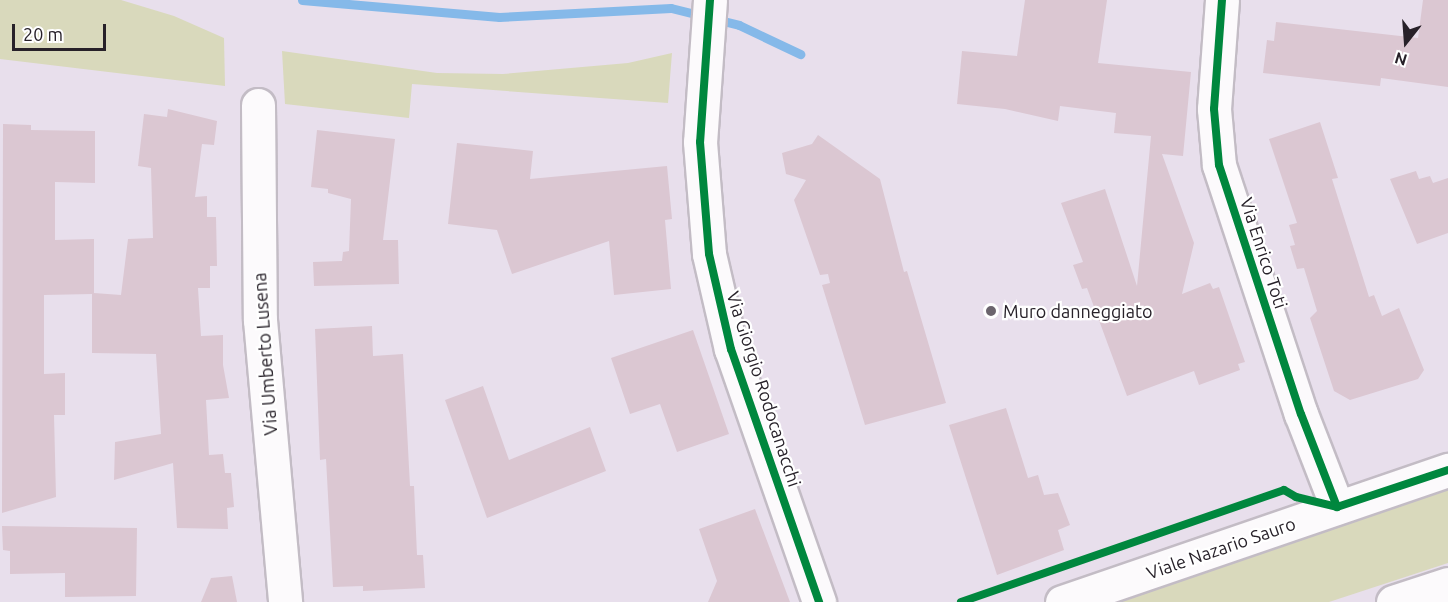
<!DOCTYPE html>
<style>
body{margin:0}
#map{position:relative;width:1448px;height:602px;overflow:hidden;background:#e8dfec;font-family:Ubuntu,sans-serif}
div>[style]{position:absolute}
.green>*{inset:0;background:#d9d9bc}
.stream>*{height:9px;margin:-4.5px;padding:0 4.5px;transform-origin:4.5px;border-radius:4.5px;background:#85b9e9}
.building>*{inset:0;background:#dbc7d2}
.roads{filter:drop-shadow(2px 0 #c3bcc5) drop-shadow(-2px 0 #c3bcc5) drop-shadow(0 2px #c3bcc5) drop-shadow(0 -2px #c3bcc5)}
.street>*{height:33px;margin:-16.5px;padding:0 16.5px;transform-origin:16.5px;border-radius:16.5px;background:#fcfafc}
.secondary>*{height:33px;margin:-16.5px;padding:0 16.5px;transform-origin:16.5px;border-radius:16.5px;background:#fcfafc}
.cycleway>*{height:8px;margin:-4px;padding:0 4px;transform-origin:4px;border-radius:4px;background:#00873e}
.dots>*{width:16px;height:16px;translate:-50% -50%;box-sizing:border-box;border:3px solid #fff;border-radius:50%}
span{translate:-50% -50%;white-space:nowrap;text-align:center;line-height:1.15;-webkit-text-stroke:4.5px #fff;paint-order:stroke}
.street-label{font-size:18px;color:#272129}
.poi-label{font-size:18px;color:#272129}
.left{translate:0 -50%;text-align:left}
.north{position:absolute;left:1376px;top:12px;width:60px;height:60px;-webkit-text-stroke:4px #fff;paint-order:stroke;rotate:197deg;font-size:16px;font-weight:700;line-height:24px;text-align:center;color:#272129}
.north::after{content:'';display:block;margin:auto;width:21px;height:27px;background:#272129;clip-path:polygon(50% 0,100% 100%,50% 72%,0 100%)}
.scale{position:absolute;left:12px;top:24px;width:94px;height:27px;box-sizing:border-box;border:3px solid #272129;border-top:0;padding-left:8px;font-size:18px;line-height:21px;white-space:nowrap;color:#272129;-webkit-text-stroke:4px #fff;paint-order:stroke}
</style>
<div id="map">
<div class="green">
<div style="clip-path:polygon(0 0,121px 0,174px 16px,224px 38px,225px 86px,0 59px)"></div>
<div style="clip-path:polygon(282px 51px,437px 73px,503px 74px,628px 63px,672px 53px,668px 103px,412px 84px,409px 118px,285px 104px)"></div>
<div style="clip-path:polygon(1448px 486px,1448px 563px,1329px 602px,1120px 602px)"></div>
</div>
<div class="stream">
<div style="left:302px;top:0;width:198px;rotate:4.9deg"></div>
<div style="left:499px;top:17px;width:172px;rotate:-3deg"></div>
<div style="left:671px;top:8px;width:70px;rotate:14deg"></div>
<div style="left:739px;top:25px;width:68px;rotate:25.4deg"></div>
</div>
<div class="building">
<div style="clip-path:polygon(1025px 0,1107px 0,1098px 63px,1191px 72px,1183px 156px,1162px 154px,1194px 243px,1182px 294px,1210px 283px,1213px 289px,1219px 287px,1245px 362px,1238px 364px,1240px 370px,1199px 385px,1194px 371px,1127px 396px,1087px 288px,1082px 289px,1073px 265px,1083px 262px,1061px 203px,1105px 189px,1137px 286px,1151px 136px,1114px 133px,1116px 113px,1060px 106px,1058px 121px,1005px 109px,957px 104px,962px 51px,1017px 56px)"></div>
<div style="clip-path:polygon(1423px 0,1448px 0,1448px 87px,1381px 78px,1380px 86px,1263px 73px,1267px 40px,1274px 41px,1276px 22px,1418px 38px)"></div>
<div style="clip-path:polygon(168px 109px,217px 121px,214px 145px,202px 144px,195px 197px,207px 196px,207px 217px,216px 217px,217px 266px,210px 266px,210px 288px,198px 288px,201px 336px,223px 335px,223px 365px,229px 398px,206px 400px,209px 455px,223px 454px,225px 473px,231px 473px,234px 507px,227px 508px,228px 529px,177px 528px,173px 463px,114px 480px,115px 442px,161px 434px,156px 354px,92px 353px,92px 294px,44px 295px,44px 374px,65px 373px,65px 415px,54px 415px,56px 497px,2px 513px,3px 124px,31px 125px,31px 130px,95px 131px,95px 183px,55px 182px,55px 240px,94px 239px,94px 293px,121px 295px,128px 239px,153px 238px,151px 168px,138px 166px,144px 114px,167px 117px)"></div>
<div style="clip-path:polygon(1320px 122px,1338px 178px,1332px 179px,1369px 297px,1374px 295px,1382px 316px,1399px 308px,1424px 370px,1418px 379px,1350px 400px,1334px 391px,1310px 318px,1317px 311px,1304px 268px,1297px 269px,1290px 246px,1295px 245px,1289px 225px,1297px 223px,1269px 139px)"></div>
<div style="clip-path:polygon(317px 130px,395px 139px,383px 240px,398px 240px,399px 284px,314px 286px,313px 262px,342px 261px,343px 252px,349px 251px,351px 199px,328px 193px,328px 189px,311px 187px)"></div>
<div style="clip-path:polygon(818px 135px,880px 179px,904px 272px,907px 271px,946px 403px,865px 425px,822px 285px,830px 283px,828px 274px,820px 275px,794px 200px,806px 180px,786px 174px,782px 153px,812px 144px)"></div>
<div style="clip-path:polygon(457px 143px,533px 151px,530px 179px,667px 166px,672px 219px,665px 220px,671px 289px,614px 295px,609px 241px,512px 274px,497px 230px,448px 224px)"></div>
<div style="clip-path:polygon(1416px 171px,1419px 179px,1430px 176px,1433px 183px,1448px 178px,1448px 233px,1417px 244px,1390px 179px)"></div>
<div style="clip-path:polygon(372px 326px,373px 356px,403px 354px,410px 486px,414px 486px,417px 555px,423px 555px,425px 588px,363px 591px,363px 586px,333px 587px,326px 459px,320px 460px,315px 329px)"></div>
<div style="clip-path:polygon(693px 330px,729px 434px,677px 452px,660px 404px,630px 414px,611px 358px)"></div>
<div style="clip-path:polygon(483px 386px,509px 460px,590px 427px,606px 471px,487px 518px,445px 400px)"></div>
<div style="clip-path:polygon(1006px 408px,1028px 478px,1038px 475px,1044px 495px,1058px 493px,1070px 525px,1058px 530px,1064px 550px,997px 575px,949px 425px)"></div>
<div style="clip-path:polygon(755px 509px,790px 602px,708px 602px,717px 581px,699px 529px)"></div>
<div style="clip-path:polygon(2px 526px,137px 528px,136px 596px,65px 597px,65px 573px,10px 574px,10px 551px,3px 550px)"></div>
<div style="clip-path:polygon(232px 576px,237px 602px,201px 602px,211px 578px)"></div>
</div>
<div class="roads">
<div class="street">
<div style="left:710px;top:0;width:142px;rotate:94deg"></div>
<div style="left:700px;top:142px;width:112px;rotate:85.4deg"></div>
<div style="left:709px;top:254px;width:98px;rotate:77deg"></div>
<div style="left:731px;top:349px;width:268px;rotate:70.8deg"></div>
<div style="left:1222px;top:0;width:109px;rotate:94.2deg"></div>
<div style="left:1214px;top:109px;width:56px;rotate:84.9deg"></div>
<div style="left:1219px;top:165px;width:262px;rotate:71.8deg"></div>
<div style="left:1301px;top:414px;width:100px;rotate:68.8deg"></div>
<div style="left:258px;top:105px;width:215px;rotate:89.5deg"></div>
<div style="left:260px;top:320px;width:283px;rotate:84.9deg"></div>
</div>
<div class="secondary">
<div style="left:1062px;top:602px;width:408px;rotate:-18.9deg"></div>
<div style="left:1393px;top:602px;width:58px;rotate:-18.1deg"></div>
</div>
</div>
<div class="cycleway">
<div style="left:710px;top:0;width:142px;rotate:94deg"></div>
<div style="left:700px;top:142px;width:112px;rotate:85.4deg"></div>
<div style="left:709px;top:254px;width:98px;rotate:77deg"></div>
<div style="left:731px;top:349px;width:268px;rotate:70.8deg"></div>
<div style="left:1222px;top:0;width:109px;rotate:94.2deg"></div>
<div style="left:1214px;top:109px;width:56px;rotate:84.9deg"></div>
<div style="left:1219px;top:165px;width:262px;rotate:71.8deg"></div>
<div style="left:1301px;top:414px;width:100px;rotate:68.8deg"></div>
<div style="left:1337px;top:507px;width:117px;rotate:-18.4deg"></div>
<div style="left:961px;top:602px;width:342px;rotate:-19.1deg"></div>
<div style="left:1284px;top:490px;width:14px;rotate:30deg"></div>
<div style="left:1296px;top:497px;width:42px;rotate:13.7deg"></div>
</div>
<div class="dots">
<div style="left:991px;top:311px;background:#6b646d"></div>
</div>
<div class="street-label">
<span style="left:1264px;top:253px;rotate:72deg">Via Enrico Toti</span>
<span style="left:265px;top:354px;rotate:-94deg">Via Umberto Lusena</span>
<span style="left:764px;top:389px;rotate:72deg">Via Giorgio Rodocanacchi</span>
<span style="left:1221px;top:548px;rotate:-19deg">Viale Nazario Sauro</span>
</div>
<div class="poi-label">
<span class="left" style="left:1003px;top:311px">Muro danneggiato</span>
</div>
<div class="north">N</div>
<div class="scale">20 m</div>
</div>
